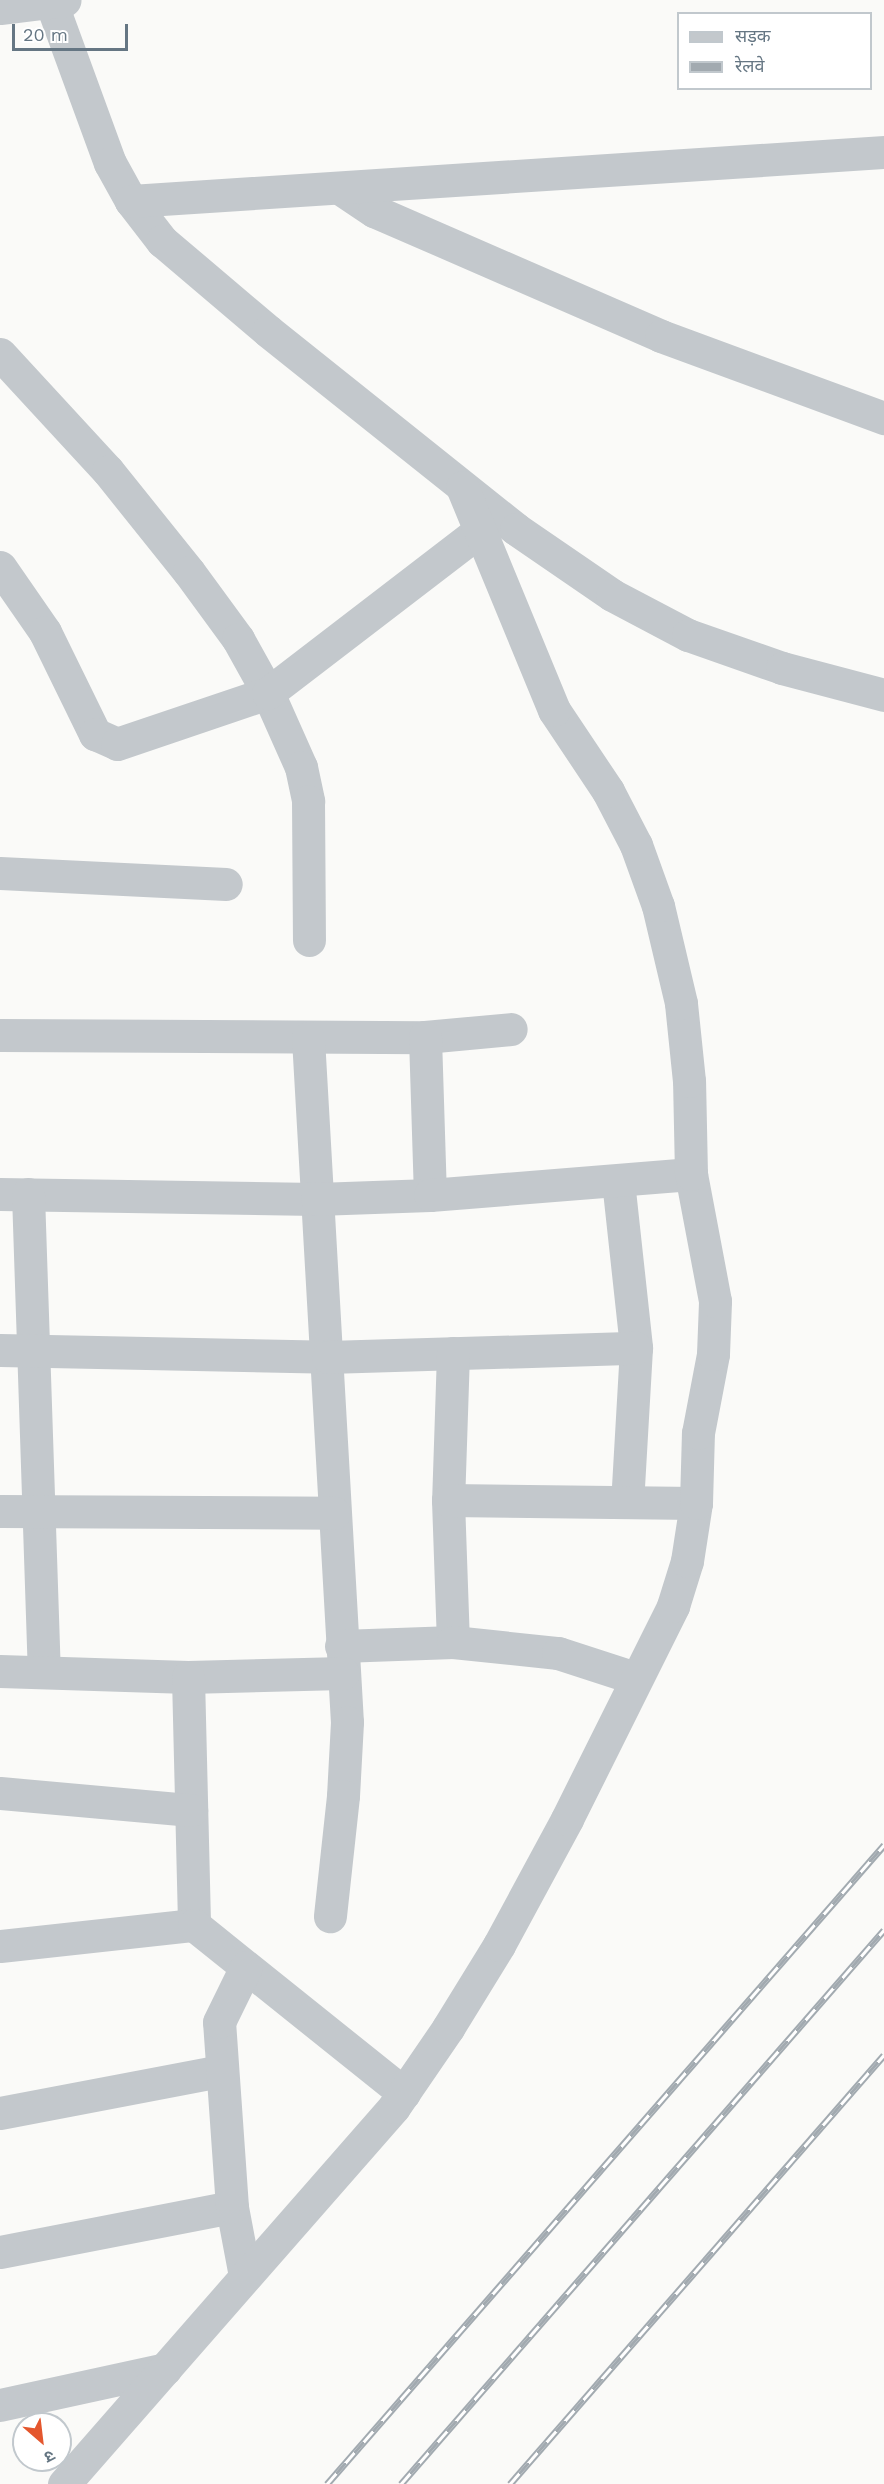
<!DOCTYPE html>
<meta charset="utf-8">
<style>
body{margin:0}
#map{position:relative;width:884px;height:2484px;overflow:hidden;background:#fafaf8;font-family:"Work Sans","Noto Sans Devanagari",sans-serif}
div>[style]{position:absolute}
.minor>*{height:33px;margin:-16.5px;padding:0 16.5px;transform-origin:16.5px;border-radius:16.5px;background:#c3c8cc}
.rail>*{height:7px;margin-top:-3.5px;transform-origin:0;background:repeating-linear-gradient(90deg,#fff 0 14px,#a2aab0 0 28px);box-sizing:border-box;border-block:2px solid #a2aab0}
span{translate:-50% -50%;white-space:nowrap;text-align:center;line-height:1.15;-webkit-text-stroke:6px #fff;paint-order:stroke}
.legend{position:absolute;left:677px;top:12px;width:195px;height:78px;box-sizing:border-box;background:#fff;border:2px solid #c1c8cd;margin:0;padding:8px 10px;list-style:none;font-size:18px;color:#657683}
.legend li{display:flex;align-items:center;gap:12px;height:30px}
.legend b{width:30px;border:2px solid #c1c8cd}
.north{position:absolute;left:12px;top:2412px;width:60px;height:60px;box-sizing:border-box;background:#fff;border:2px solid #c1c8cd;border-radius:50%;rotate:152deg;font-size:16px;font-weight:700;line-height:24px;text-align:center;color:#657683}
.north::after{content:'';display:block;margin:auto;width:21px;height:27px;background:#e4572e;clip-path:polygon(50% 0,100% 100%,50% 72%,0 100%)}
.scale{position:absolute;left:12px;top:24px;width:116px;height:27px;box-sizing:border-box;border:3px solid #657683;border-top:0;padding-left:8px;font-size:18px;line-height:21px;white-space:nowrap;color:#657683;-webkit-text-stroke:4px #fff;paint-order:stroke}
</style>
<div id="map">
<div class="minor">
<div style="left:51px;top:2px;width:171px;rotate:69.9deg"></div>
<div style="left:110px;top:163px;width:43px;rotate:61.1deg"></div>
<div style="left:131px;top:201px;width:51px;rotate:52.2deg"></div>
<div style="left:162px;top:241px;width:139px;rotate:40.3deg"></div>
<div style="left:268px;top:331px;width:317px;rotate:38.6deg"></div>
<div style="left:516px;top:529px;width:116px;rotate:34.5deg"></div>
<div style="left:612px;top:595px;width:86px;rotate:27.8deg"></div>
<div style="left:688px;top:635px;width:100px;rotate:19.3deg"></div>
<div style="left:782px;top:668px;width:106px;rotate:14.8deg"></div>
<div style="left:0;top:8px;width:65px;rotate:-7deg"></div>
<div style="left:341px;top:189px;width:40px;rotate:34deg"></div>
<div style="left:374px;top:211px;width:313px;rotate:23.5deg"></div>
<div style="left:661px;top:336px;width:238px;rotate:20.2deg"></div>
<div style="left:131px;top:201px;width:755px;rotate:-3.72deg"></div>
<div style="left:0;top:354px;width:159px;rotate:47.3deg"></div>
<div style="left:108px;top:471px;width:129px;rotate:51.3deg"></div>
<div style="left:189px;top:572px;width:83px;rotate:53.8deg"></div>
<div style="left:238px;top:639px;width:62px;rotate:60.9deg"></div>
<div style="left:268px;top:693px;width:81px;rotate:66deg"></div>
<div style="left:301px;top:767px;width:35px;rotate:78deg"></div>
<div style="left:308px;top:801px;width:139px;rotate:89.6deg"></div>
<div style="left:0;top:567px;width:79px;rotate:55.3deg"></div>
<div style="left:45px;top:632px;width:114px;rotate:63.9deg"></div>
<div style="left:95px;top:734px;width:24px;rotate:24deg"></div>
<div style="left:117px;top:744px;width:159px;rotate:-18.7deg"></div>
<div style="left:268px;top:693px;width:266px;rotate:-37.5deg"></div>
<div style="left:0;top:873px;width:226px;rotate:2.8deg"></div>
<div style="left:0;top:1035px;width:425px;rotate:0.3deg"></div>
<div style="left:425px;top:1037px;width:86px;rotate:-5.3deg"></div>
<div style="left:425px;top:1037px;width:158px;rotate:88.2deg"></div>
<div style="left:308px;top:1038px;width:685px;rotate:86.74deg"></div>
<div style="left:347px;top:1722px;width:74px;rotate:93.1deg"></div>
<div style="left:343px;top:1796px;width:121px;rotate:96.2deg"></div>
<div style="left:618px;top:1181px;width:168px;rotate:83.8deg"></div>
<div style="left:636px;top:1348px;width:154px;rotate:93.3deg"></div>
<div style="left:0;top:1194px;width:317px;rotate:0.9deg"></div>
<div style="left:317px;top:1199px;width:113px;rotate:-2deg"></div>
<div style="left:430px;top:1195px;width:262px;rotate:-4.6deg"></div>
<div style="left:28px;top:1194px;width:478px;rotate:88.1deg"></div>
<div style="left:0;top:1350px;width:328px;rotate:1.2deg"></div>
<div style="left:328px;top:1357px;width:308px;rotate:-1.7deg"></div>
<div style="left:453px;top:1353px;width:147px;rotate:91.9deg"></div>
<div style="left:448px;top:1500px;width:142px;rotate:88deg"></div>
<div style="left:448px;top:1500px;width:248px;rotate:0.7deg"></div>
<div style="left:0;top:1511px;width:334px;rotate:0.3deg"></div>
<div style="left:341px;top:1646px;width:112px;rotate:-2deg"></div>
<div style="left:453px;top:1642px;width:106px;rotate:6deg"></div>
<div style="left:558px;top:1653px;width:81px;rotate:18deg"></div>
<div style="left:0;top:1671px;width:188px;rotate:1.8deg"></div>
<div style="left:188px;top:1677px;width:155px;rotate:-1.5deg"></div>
<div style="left:188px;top:1677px;width:248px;rotate:88.6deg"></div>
<div style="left:0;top:1793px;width:192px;rotate:5.1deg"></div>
<div style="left:0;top:1946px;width:195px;rotate:-6.2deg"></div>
<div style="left:194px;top:1925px;width:269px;rotate:38.7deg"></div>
<div style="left:0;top:2113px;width:225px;rotate:-10.8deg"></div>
<div style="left:0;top:2252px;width:236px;rotate:-11deg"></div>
<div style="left:245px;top:2276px;width:70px;rotate:-100.7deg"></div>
<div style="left:232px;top:2207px;width:185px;rotate:-94deg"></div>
<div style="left:219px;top:2022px;width:61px;rotate:-63.9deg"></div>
<div style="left:0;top:2405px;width:169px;rotate:-12.3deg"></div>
<div style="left:64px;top:2484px;width:501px;rotate:-48.8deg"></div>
<div style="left:394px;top:2107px;width:96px;rotate:-55.6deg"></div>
<div style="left:448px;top:2028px;width:97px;rotate:-58.4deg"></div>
<div style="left:499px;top:1945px;width:143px;rotate:-61.6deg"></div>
<div style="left:567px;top:1819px;width:238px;rotate:-63.5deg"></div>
<div style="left:673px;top:1606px;width:47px;rotate:-72.7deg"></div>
<div style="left:687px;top:1561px;width:59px;rotate:-81.2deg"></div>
<div style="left:696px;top:1503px;width:70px;rotate:-88.4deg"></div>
<div style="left:698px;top:1433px;width:80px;rotate:-79.2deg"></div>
<div style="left:713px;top:1354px;width:53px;rotate:-87.8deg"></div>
<div style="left:715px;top:1301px;width:129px;rotate:-100.7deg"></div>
<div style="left:691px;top:1174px;width:93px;rotate:-91.2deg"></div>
<div style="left:689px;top:1081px;width:78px;rotate:-95.9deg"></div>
<div style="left:681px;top:1003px;width:100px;rotate:-103.3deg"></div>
<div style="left:658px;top:906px;width:65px;rotate:-109.8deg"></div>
<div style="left:636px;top:845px;width:61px;rotate:-117.4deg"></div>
<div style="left:608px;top:791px;width:97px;rotate:-123.7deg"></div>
<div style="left:554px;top:710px;width:241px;rotate:-112.4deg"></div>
</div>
<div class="rail">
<div style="left:327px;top:2484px;width:848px;rotate:-48.92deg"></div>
<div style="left:401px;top:2484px;width:735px;rotate:-48.92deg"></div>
<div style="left:510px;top:2484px;width:569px;rotate:-48.92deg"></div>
</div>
<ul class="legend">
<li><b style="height:8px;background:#c3c8cc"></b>सड़क</li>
<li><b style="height:8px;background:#a2aab0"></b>रेलवे</li>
</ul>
<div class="north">उ</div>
<div class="scale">20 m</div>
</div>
